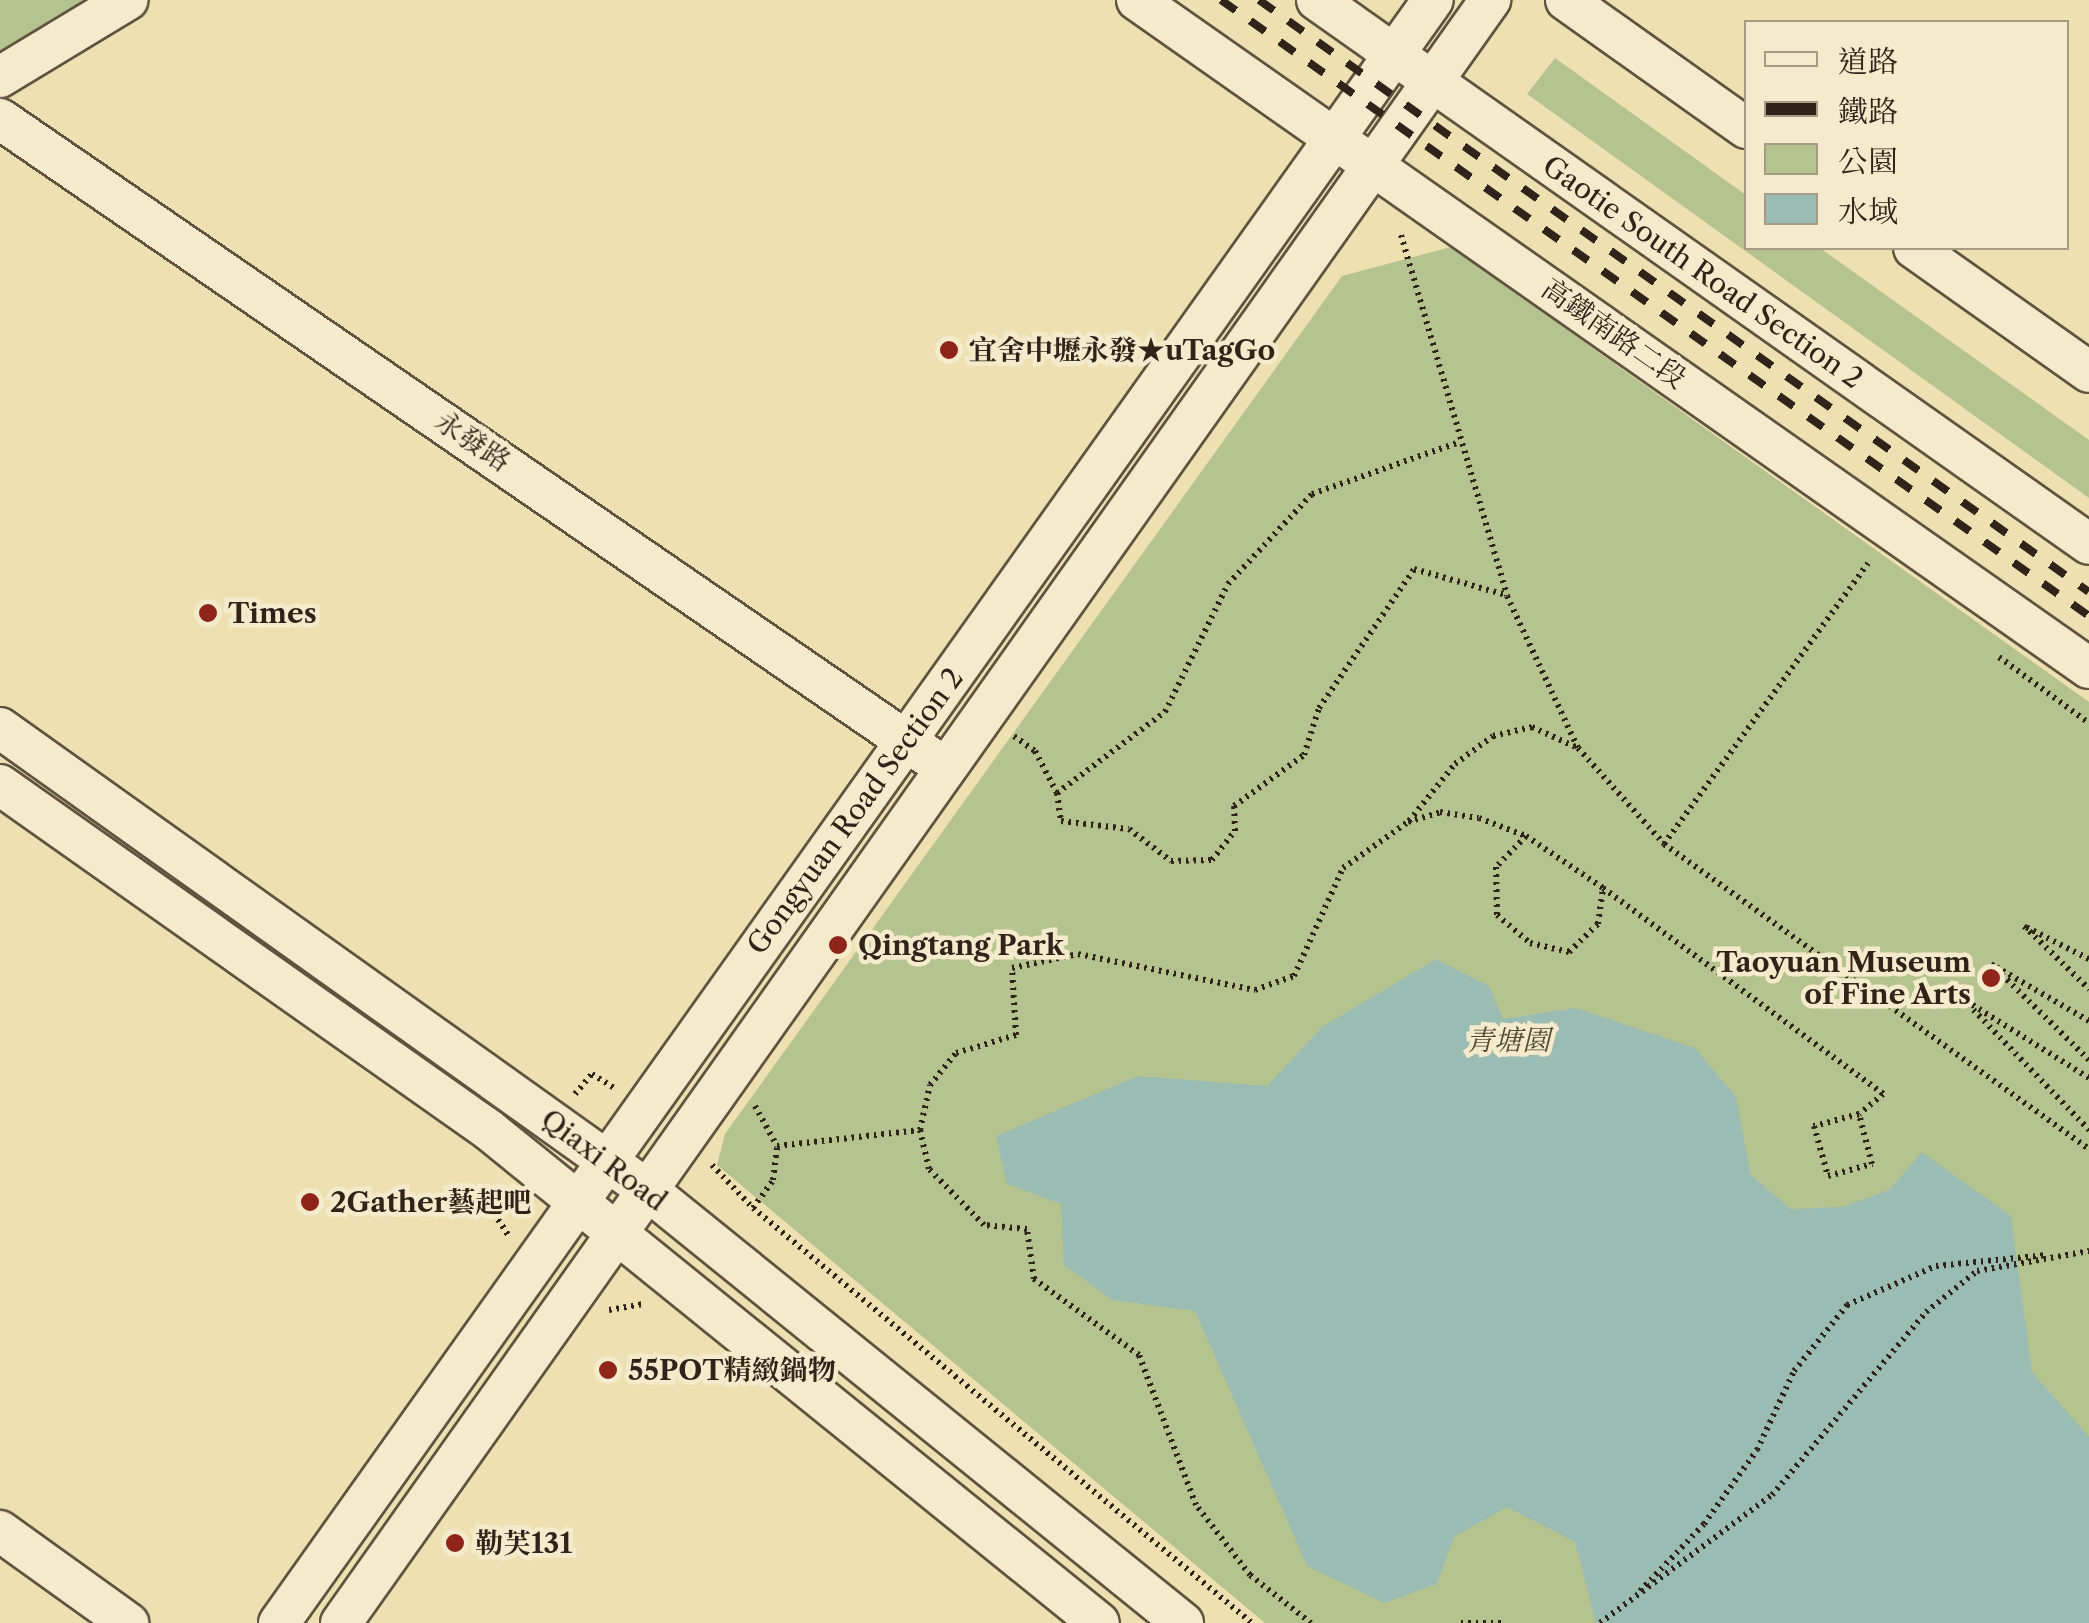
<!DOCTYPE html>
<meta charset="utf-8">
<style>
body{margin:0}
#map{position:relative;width:2089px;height:1623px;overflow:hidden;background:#eee0b1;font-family:"Libre Caslon Text","Noto Serif TC",serif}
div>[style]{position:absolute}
.green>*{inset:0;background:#b5c38e}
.water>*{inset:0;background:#9bbcb2}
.path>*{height:6px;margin-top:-3px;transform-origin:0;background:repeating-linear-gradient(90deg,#30241a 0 2.5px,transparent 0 7.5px)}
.roads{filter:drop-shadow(2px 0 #605340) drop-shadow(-2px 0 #605340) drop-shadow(0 2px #605340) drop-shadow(0 -2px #605340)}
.minor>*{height:40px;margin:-20px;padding:0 20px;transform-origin:20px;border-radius:20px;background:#f4ebcc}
.rail>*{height:8px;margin-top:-4px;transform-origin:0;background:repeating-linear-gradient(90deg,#30241a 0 18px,transparent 0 36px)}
.dots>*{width:28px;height:28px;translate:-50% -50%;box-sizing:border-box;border:5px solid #f4ebcc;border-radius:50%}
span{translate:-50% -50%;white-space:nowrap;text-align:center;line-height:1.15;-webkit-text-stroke:9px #f4ebcc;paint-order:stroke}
.street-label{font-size:28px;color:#30241a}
.poi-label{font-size:28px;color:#30241a;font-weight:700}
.left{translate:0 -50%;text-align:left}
.right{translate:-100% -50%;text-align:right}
.park-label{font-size:28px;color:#514c37;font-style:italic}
.legend{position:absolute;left:1744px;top:20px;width:325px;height:230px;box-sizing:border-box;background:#f4ebcc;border:2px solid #a69b85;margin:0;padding:12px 18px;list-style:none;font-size:30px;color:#30241a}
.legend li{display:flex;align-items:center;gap:20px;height:50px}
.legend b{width:50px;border:2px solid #a69b85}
</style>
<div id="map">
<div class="green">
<div style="clip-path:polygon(0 0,89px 0,0 58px)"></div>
<div style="clip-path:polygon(1555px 58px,1746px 195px,1746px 248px,1820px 248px,2089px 440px,2089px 498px,1527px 94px)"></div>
<div style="clip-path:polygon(1451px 247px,2089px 702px,2089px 1623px,1265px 1623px,717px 1165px,725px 1134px,1342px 276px)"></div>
</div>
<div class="water">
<div style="clip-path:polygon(1436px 959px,1489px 986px,1503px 1019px,1576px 1008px,1695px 1048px,1736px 1097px,1751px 1175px,1791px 1209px,1842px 1207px,1889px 1190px,1922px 1152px,2011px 1216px,2032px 1372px,2089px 1437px,2089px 1623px,1596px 1623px,1575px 1542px,1507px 1507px,1454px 1537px,1437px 1584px,1384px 1603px,1307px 1566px,1195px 1311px,1112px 1300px,1064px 1265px,1061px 1204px,1007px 1184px,996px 1136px,1138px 1076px,1267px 1086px,1322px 1027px)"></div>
</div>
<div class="path">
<div style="left:1401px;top:235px;width:376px;rotate:73.6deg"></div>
<div style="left:1507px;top:596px;width:168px;rotate:65deg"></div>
<div style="left:1578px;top:748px;width:129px;rotate:48.1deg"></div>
<div style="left:1664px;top:844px;width:523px;rotate:35.67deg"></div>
<div style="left:1999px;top:657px;width:112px;rotate:36.3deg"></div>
<div style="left:1014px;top:736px;width:26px;rotate:36deg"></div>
<div style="left:1035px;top:751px;width:47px;rotate:62.4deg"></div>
<div style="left:1057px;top:793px;width:135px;rotate:-36.9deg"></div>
<div style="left:1165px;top:712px;width:143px;rotate:-63.8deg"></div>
<div style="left:1228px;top:584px;width:123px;rotate:-47deg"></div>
<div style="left:1312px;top:494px;width:154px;rotate:-19.4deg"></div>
<div style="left:1057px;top:793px;width:28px;rotate:82deg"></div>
<div style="left:1061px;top:821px;width:68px;rotate:6.7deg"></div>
<div style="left:1129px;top:829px;width:53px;rotate:37.3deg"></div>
<div style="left:1171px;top:861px;width:41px;rotate:-1.4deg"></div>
<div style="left:1212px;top:860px;width:37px;rotate:-52deg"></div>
<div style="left:1235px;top:831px;width:25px;rotate:-92deg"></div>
<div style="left:1234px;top:806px;width:87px;rotate:-36.1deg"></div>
<div style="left:1304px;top:755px;width:49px;rotate:-72.3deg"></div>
<div style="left:1319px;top:708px;width:168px;rotate:-55.6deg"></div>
<div style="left:1414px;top:569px;width:96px;rotate:15.8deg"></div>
<div style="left:1409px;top:821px;width:73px;rotate:-51.1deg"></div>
<div style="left:1455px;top:764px;width:47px;rotate:-36.4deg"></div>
<div style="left:1493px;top:736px;width:40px;rotate:-13deg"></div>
<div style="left:1532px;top:727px;width:51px;rotate:24.5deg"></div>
<div style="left:1526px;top:836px;width:43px;rotate:134.1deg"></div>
<div style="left:1496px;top:867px;width:48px;rotate:88.8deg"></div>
<div style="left:1497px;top:915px;width:43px;rotate:40.3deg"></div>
<div style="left:1530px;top:943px;width:40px;rotate:13deg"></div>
<div style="left:1569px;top:952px;width:40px;rotate:-44deg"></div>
<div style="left:1598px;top:924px;width:36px;rotate:-82deg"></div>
<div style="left:1664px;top:844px;width:347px;rotate:-54deg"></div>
<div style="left:2089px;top:959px;width:73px;rotate:-153.1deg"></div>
<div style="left:2024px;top:926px;width:91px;rotate:44.1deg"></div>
<div style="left:2089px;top:1021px;width:113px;rotate:-149.8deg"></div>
<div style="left:1991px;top:964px;width:137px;rotate:44.4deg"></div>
<div style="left:2089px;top:1078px;width:149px;rotate:-147.9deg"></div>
<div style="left:1963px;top:999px;width:182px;rotate:46.1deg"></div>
<div style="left:575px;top:1094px;width:26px;rotate:-50deg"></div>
<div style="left:592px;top:1074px;width:26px;rotate:32deg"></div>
<div style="left:755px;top:1106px;width:46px;rotate:61.2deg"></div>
<div style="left:777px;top:1146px;width:144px;rotate:-6.4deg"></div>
<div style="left:712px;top:1165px;width:59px;rotate:46.4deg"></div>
<div style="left:753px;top:1208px;width:34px;rotate:-54deg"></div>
<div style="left:773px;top:1180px;width:34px;rotate:-83deg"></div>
<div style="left:504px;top:1187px;width:24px;rotate:125deg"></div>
<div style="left:490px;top:1207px;width:37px;rotate:57deg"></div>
<div style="left:753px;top:1208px;width:649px;rotate:39.75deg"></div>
<div style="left:609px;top:1310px;width:34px;rotate:-10deg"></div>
<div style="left:1640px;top:1591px;width:93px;rotate:-46.3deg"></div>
<div style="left:1704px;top:1524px;width:91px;rotate:-54.4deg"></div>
<div style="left:1757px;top:1450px;width:87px;rotate:-64.9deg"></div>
<div style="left:1794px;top:1371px;width:85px;rotate:-51.2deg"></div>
<div style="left:1847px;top:1305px;width:97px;rotate:-23.7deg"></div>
<div style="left:1936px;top:1266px;width:111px;rotate:-5.7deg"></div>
<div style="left:1311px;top:1623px;width:78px;rotate:-141.8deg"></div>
<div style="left:1250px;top:1575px;width:88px;rotate:-127.6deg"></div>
<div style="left:1196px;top:1505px;width:160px;rotate:-110.8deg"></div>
<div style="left:1139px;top:1355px;width:130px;rotate:-144.1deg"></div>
<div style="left:1034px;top:1279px;width:50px;rotate:-98deg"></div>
<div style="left:1027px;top:1229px;width:43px;rotate:-174.7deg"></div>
<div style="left:984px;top:1225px;width:78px;rotate:-134.5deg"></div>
<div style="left:929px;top:1169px;width:40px;rotate:-103deg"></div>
<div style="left:920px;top:1130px;width:46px;rotate:-77.5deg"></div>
<div style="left:930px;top:1085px;width:41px;rotate:-50.9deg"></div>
<div style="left:956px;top:1053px;width:63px;rotate:-16.7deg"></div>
<div style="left:1016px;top:1035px;width:67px;rotate:-93.4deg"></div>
<div style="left:1012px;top:968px;width:67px;rotate:-12deg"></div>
<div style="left:1078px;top:954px;width:181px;rotate:11.5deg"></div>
<div style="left:1255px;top:990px;width:41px;rotate:-19.7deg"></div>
<div style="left:1294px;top:976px;width:119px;rotate:-65.6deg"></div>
<div style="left:1343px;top:868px;width:80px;rotate:-35.3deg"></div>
<div style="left:1408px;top:822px;width:34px;rotate:-17deg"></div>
<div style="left:1440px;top:812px;width:39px;rotate:9deg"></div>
<div style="left:1479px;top:818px;width:50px;rotate:21deg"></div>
<div style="left:1526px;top:836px;width:93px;rotate:34deg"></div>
<div style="left:1603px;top:888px;width:348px;rotate:36.3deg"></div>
<div style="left:1883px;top:1094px;width:31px;rotate:140deg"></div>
<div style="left:1859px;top:1114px;width:47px;rotate:165.1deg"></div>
<div style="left:1814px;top:1126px;width:52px;rotate:74.4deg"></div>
<div style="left:1828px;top:1176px;width:46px;rotate:-15.3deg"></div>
<div style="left:1872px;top:1164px;width:52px;rotate:-104.6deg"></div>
<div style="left:1461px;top:1623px;width:44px"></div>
<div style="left:1600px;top:1623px;width:214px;rotate:-36.7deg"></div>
<div style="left:1772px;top:1495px;width:239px;rotate:-49.9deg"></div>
<div style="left:1926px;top:1312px;width:65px;rotate:-38.8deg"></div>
<div style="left:1977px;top:1271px;width:114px;rotate:-10.1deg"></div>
</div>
<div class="roads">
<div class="minor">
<div style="left:1137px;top:0;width:1163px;rotate:35.06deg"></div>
<div style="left:1317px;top:0;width:944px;rotate:35.17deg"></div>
<div style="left:1566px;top:0;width:221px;rotate:35.4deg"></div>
<div style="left:0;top:77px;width:149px;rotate:-31.2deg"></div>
<div style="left:0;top:119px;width:1126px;rotate:34.47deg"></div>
<div style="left:1914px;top:248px;width:214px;rotate:35.3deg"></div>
<div style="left:0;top:728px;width:792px;rotate:35.5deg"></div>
<div style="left:645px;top:1188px;width:692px;rotate:38.96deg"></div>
<div style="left:0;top:785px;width:598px;rotate:35.2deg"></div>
<div style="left:489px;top:1130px;width:784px;rotate:38.95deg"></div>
<div style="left:0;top:1531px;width:158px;rotate:35.7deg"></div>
<div style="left:279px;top:1623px;width:1991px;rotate:-54.59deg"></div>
<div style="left:341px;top:1623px;width:1989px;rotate:-54.7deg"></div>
</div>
</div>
<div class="rail">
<div style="left:1221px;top:0;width:1064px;rotate:35.36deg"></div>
<div style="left:1259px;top:0;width:1019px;rotate:35.5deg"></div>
</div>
<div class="dots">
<div style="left:949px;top:350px;background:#8f2418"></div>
<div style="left:208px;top:613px;background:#8f2418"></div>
<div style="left:838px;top:945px;background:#8f2418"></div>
<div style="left:1991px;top:978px;background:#8f2418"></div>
<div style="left:310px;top:1202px;background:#8f2418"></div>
<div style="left:608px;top:1370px;background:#8f2418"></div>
<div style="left:455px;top:1543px;background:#8f2418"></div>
</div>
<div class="street-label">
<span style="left:1703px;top:272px;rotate:35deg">Gaotie South Road Section 2</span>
<span style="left:1614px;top:333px;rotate:35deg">高鐵南路二段</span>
<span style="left:473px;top:441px;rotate:34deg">永發路</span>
<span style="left:855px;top:811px;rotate:-54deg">Gongyuan Road Section 2</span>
<span style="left:604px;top:1160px;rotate:37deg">Qiaxi Road</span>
</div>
<div class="poi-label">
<span class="left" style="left:969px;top:350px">宜舍中壢永發★uTagGo</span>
<span class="left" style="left:228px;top:613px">Times</span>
<span class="left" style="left:858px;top:945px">Qingtang Park</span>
<span class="right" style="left:1971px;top:978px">Taoyuan Museum<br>of Fine Arts</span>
<span class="left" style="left:330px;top:1202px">2Gather藝起吧</span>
<span class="left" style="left:628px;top:1370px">55POT精緻鍋物</span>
<span class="left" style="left:475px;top:1543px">勒芙131</span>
</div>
<div class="park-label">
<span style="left:1508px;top:1040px">青塘園</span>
</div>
<ul class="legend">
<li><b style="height:12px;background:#f4ebcc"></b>道路</li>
<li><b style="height:12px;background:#30241a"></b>鐵路</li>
<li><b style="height:28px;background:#b5c38e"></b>公園</li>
<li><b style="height:28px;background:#9bbcb2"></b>水域</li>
</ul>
</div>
